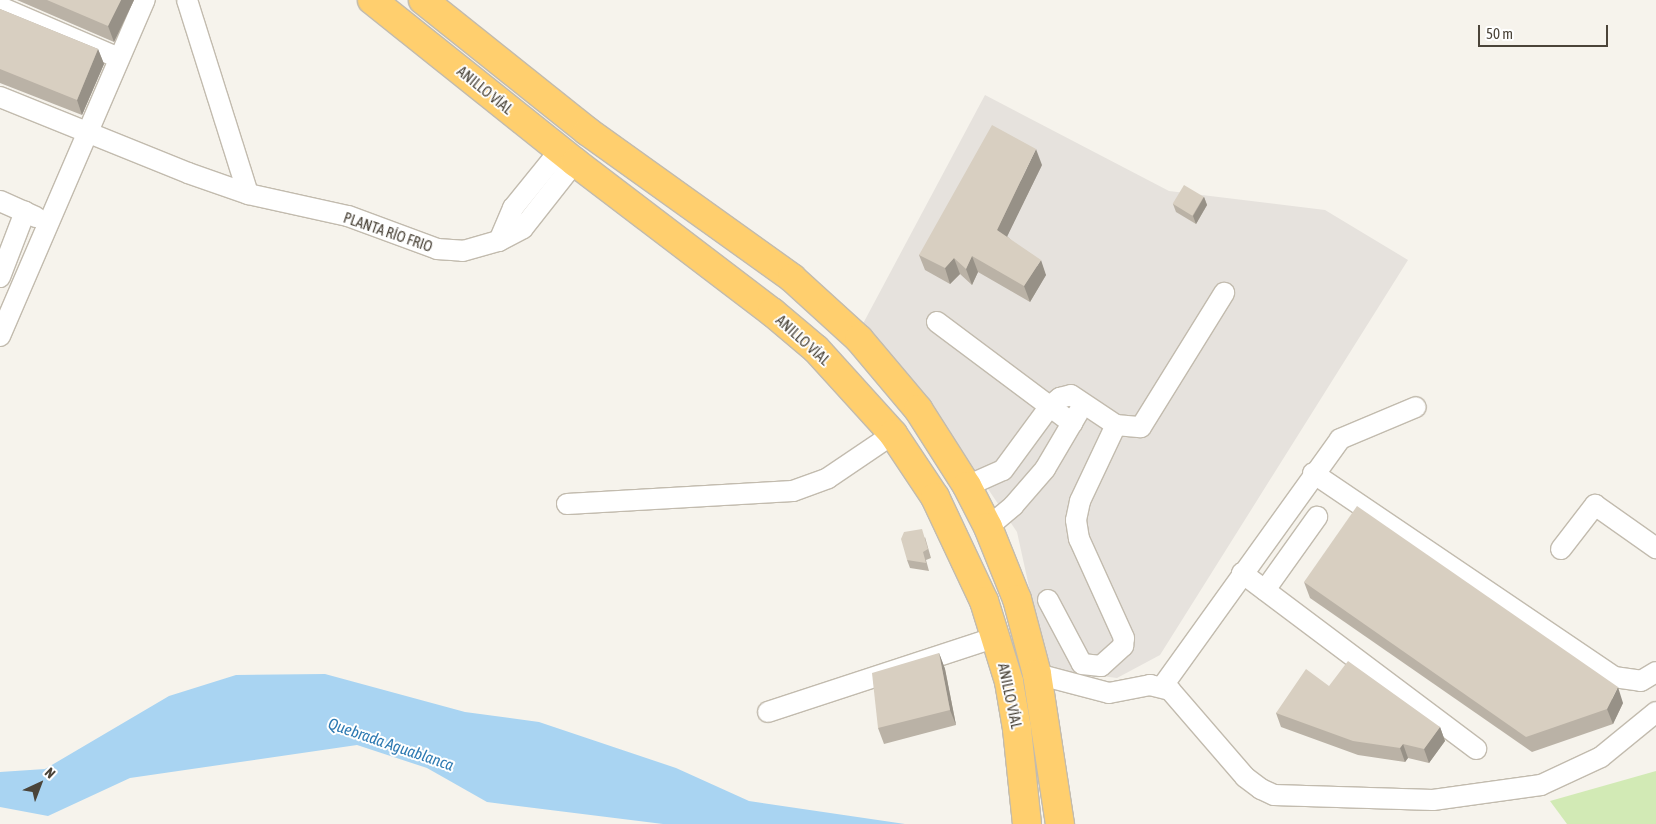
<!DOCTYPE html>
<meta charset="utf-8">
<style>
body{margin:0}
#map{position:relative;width:1656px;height:824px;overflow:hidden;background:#f6f3ec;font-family:"Asap Condensed",sans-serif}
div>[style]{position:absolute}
.industrial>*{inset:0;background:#e6e2dd}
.green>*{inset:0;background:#d2eab5}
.water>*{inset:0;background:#a9d4f2}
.roads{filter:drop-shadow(1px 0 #c2bbae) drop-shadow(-1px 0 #c2bbae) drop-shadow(0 1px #c2bbae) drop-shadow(0 -1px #c2bbae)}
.minor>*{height:20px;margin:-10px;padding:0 10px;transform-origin:10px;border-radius:10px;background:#fff}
.highway>*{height:28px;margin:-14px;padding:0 14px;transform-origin:14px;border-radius:14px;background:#ffcf6e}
.wall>*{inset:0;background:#bab2a6}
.shaded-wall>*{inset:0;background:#979187}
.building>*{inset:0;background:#d8cfc1;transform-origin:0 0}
span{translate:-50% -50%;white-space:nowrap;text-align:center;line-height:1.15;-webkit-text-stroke:4px #fff;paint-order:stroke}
.street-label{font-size:15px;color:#4b4439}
.water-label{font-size:16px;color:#2e7ab2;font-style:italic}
.north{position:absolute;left:15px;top:759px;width:50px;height:50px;-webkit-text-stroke:4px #fff;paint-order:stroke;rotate:43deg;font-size:14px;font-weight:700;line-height:20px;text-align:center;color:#4b4439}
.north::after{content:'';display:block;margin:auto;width:18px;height:22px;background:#4b4439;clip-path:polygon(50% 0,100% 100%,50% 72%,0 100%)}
.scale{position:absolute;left:1478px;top:25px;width:130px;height:22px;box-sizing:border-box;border:2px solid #4b4439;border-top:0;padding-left:6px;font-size:15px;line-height:18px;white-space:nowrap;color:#4b4439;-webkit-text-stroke:4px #fff;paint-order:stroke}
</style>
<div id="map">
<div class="industrial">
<div style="clip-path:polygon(985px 95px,1169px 191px,1325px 210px,1408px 260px,1160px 655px,1117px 678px,1047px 669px,1017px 532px,951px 434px,858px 333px)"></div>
</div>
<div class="green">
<div style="clip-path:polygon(1656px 771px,1656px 824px,1567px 824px,1550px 801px)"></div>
</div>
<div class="water">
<div style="clip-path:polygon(325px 674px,465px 712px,539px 722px,676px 768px,749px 801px,905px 824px,663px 824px,487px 802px,427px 768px,357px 745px,130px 778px,48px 816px,0 807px,0 772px,45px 769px,169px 696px,236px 675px)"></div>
</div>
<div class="roads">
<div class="minor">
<div style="left:187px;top:0;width:203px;rotate:72.5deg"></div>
<div style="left:0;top:7px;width:129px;rotate:23.2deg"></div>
<div style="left:0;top:97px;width:203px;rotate:22deg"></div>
<div style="left:188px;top:173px;width:64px;rotate:19.3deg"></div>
<div style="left:248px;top:194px;width:102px;rotate:12.4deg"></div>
<div style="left:348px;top:216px;width:95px;rotate:20.3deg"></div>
<div style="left:437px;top:249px;width:26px;rotate:4deg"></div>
<div style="left:463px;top:251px;width:37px;rotate:-16deg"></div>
<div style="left:499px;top:241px;width:27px;rotate:-28deg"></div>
<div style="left:523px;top:228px;width:84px;rotate:-51.8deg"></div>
<div style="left:0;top:201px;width:39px;rotate:24deg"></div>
<div style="left:499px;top:241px;width:36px;rotate:-67deg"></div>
<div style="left:513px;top:208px;width:75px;rotate:-51deg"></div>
<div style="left:0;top:277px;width:70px;rotate:-69deg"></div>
<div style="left:937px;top:322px;width:169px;rotate:36.8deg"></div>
<div style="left:0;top:336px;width:366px;rotate:-66.7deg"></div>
<div style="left:1313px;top:473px;width:364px;rotate:34.1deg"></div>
<div style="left:1614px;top:677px;width:27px;rotate:8deg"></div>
<div style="left:1641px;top:681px;width:17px;rotate:-31deg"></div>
<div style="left:967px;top:486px;width:39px;rotate:-24deg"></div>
<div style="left:1003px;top:470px;width:79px;rotate:-53.7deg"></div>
<div style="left:1050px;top:406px;width:13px;rotate:-39deg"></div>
<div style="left:1060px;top:398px;width:11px;rotate:-15deg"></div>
<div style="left:1071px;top:395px;width:54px;rotate:33.7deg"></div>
<div style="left:1116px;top:425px;width:25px;rotate:5deg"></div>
<div style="left:1141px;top:427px;width:158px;rotate:-58.2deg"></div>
<div style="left:567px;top:504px;width:226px;rotate:-3.3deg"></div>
<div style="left:793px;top:491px;width:37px;rotate:-20deg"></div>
<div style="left:828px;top:478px;width:78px;rotate:-34.1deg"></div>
<div style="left:988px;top:527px;width:33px;rotate:-40deg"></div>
<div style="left:1013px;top:506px;width:49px;rotate:-49.1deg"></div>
<div style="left:1045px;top:469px;width:65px;rotate:-59.5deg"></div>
<div style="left:1561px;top:549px;width:56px;rotate:-52.3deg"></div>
<div style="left:1595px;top:505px;width:75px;rotate:35.2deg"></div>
<div style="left:1242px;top:573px;width:293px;rotate:36.9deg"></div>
<div style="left:1265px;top:590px;width:90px;rotate:-54.5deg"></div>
<div style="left:1048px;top:600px;width:72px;rotate:62deg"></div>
<div style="left:1082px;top:664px;width:19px;rotate:6deg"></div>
<div style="left:1101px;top:666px;width:30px;rotate:-42deg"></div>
<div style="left:1123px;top:646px;width:8px;rotate:-83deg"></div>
<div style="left:1124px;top:638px;width:109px;rotate:-114.4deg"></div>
<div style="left:1079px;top:539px;width:19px;rotate:-99deg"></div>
<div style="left:1076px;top:520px;width:19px;rotate:-78deg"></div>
<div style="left:1080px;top:501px;width:84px;rotate:-64.7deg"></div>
<div style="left:1037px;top:674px;width:74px;rotate:14.8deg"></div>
<div style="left:1109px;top:693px;width:42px;rotate:-11deg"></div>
<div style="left:1150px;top:685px;width:21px;rotate:14deg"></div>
<div style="left:1170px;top:690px;width:115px;rotate:49.2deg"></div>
<div style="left:1245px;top:777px;width:20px;rotate:37deg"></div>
<div style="left:1261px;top:789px;width:14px;rotate:25deg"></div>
<div style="left:1274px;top:795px;width:159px;rotate:1.8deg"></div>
<div style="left:1433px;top:800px;width:109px;rotate:-7.9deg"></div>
<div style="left:1541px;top:785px;width:66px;rotate:-25deg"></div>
<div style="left:1601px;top:757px;width:71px;rotate:-39.3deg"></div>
<div style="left:1162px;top:687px;width:305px;rotate:-54.3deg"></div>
<div style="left:1340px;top:439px;width:82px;rotate:-22.8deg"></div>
<div style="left:768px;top:712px;width:240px;rotate:-18.2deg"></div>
</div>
<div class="highway">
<div style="left:372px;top:0;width:260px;rotate:38.6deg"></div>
<div style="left:575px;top:162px;width:248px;rotate:37.3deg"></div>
<div style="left:772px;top:312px;width:57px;rotate:40.1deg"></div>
<div style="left:816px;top:349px;width:115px;rotate:47.8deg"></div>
<div style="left:893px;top:434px;width:76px;rotate:56.3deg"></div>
<div style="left:935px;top:497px;width:115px;rotate:64.8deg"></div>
<div style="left:984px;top:601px;width:85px;rotate:72.8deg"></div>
<div style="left:1009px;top:682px;width:48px;rotate:80.3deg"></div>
<div style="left:1017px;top:729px;width:96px;rotate:84deg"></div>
<div style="left:423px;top:0;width:210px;rotate:38.6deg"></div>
<div style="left:587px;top:131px;width:252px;rotate:35.6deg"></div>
<div style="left:792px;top:278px;width:91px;rotate:42.3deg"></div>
<div style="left:859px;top:339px;width:92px;rotate:49.9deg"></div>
<div style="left:918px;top:409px;width:91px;rotate:57.5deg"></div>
<div style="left:967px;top:486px;width:46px;rotate:62.9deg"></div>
<div style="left:988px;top:527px;width:78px;rotate:68.1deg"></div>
<div style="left:1017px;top:599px;width:78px;rotate:75.1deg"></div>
<div style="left:1037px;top:674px;width:152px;rotate:81.3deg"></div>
</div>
</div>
<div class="wall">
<div style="clip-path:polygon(17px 0,134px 0,114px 42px)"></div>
<div style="clip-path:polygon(0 9px,98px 49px,104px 64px,82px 115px,0 83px)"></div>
<div style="clip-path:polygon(1042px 165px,1007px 236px,1046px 275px,1030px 302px,978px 272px,972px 285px,960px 274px,950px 284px,925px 270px,919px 255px)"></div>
<div style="clip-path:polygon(1204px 197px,1207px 205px,1196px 224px,1176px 212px,1173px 204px)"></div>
<div style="clip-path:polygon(925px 537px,931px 558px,926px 560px,929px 571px,910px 568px,907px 560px)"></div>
<div style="clip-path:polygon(1304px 582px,1623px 703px,1613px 724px,1532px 752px,1310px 598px)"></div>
<div style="clip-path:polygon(939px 653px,945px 669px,956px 725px,884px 744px,878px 728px)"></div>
<div style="clip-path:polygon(1329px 686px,1440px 727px,1445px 741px,1429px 763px,1408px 758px,1405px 762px,1358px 755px,1281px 727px,1276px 713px)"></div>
</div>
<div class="shaded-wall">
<div style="clip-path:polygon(121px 0,134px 0,114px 42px,108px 26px)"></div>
<div style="clip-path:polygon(98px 49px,104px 64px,82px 115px,77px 100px)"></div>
<div style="clip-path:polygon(1036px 149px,1042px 165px,1003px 245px,997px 230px)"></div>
<div style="clip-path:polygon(1204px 197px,1207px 205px,1196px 224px,1193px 216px)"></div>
<div style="clip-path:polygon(972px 256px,978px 272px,972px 285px,966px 269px)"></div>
<div style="clip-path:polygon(954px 258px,960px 274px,950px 284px,945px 268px)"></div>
<div style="clip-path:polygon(1041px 260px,1046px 275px,1030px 302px,1024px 286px)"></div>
<div style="clip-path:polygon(939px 653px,945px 669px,956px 725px,950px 710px)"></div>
<div style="clip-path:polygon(1618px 687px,1623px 703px,1613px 724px,1607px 709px)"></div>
<div style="clip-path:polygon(1440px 727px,1445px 741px,1429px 763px,1424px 749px)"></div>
<div style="clip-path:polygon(1403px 744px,1408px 758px,1405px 762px,1400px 748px)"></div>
</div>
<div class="building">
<div style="clip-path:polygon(47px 0,121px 0,108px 26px)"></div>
<div style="clip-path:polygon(0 9px,98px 49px,77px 100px,0 69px)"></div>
<div style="clip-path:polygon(992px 125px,1036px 149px,997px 230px,1041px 260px,1024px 286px,972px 256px,966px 269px,954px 258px,945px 268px,919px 255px)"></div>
<div style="left:1184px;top:185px;width:23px;height:22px;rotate:31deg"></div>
<div style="clip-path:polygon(1357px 506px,1618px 687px,1607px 709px,1526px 737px,1304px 582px)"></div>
<div style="clip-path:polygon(922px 529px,928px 549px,923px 552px,926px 563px,907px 560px,901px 539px,904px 532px)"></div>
<div style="clip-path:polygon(939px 653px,950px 710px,878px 728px,872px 673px)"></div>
<div style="clip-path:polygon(1348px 661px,1440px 727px,1424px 749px,1403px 744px,1400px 748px,1353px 741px,1276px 713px,1306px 669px,1329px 686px)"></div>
</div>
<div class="street-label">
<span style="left:485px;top:90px;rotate:39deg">ANILLO VÍAL</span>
<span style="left:388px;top:232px;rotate:19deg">PLANTA RÍO FRIO</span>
<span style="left:803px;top:340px;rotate:42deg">ANILLO VÍAL</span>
<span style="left:1010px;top:696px;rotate:78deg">ANILLO VÍAL</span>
</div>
<div class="water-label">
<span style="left:391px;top:744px;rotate:19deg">Quebrada Aguablanca</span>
</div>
<div class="north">N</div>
<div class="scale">50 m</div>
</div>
